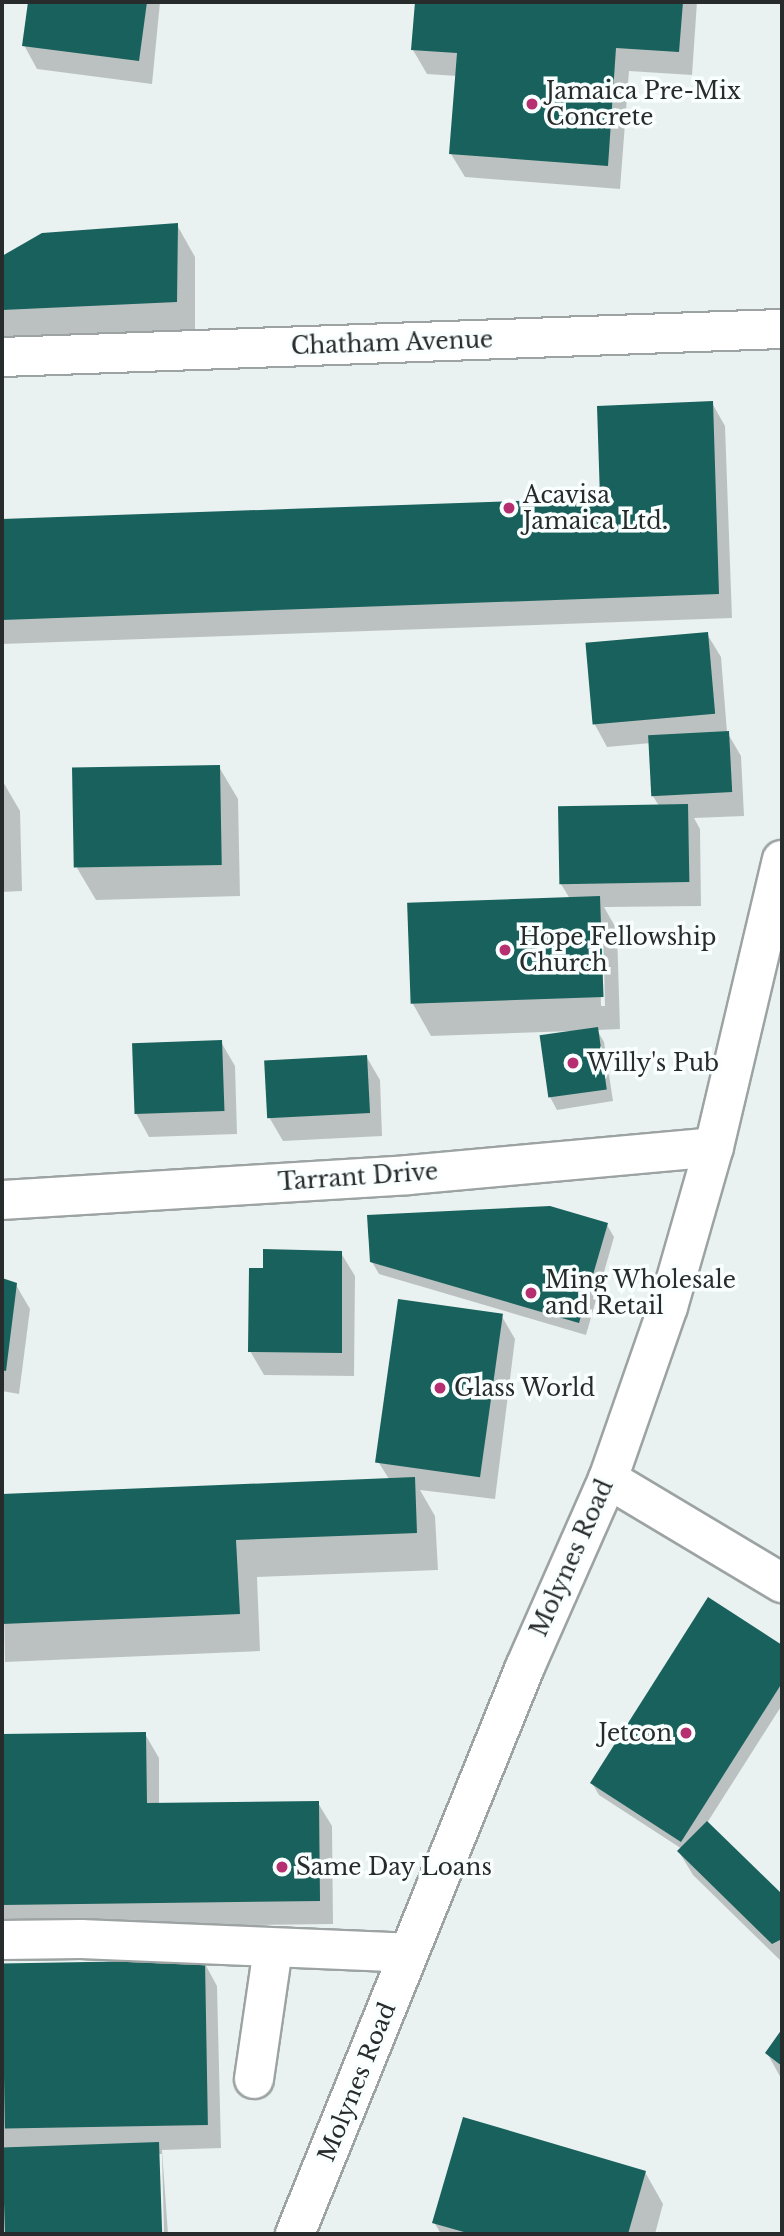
<!DOCTYPE html>
<style>
body{margin:0}
#map{position:relative;width:784px;height:2236px;overflow:hidden;background:#eaf2f1;font-family:"Libre Baskerville",serif}
div>[style]{position:absolute}
.shadow>*{inset:0;background:#0003}
.building>*{inset:0;background:#18615c;transform-origin:0 0}
.roads{filter:drop-shadow(2px 0 #9ca3a2) drop-shadow(-2px 0 #9ca3a2) drop-shadow(0 2px #9ca3a2) drop-shadow(0 -2px #9ca3a2)}
.minor>*{height:38px;margin:-19px;padding:0 19px;transform-origin:19px;border-radius:19px;background:#fff}
.major>*{height:38px;margin:-19px;padding:0 19px;transform-origin:19px;border-radius:19px;background:#fff}
.dots>*{width:19px;height:19px;translate:-50% -50%;box-sizing:border-box;border:4px solid #f9fffe;border-radius:50%}
span{translate:-50% -50%;white-space:nowrap;text-align:center;line-height:1.15;-webkit-text-stroke:7px #f9fffe;paint-order:stroke}
.poi-label{font-size:23px;color:#282b2b}
.left{translate:0 -50%;text-align:left}
.right{translate:-100% -50%;text-align:right}
.street-label{font-size:23px;color:#282b2b}
.frame{position:absolute;inset:0;border:4px solid #282b2b;pointer-events:none}
</style>
<div id="map">
<div class="shadow">
<div style="clip-path:polygon(29px 2px,160px 2px,152px 84px,37px 69px,24px 45px)"></div>
<div style="clip-path:polygon(417px 2px,697px 2px,692px 75px,629px 71px,620px 189px,465px 177px,451px 154px,457px 76px,427px 74px,413px 50px)"></div>
<div style="clip-path:polygon(177px 225px,195px 257px,195px 334px,2px 342px,2px 258px,43px 235px)"></div>
<div style="clip-path:polygon(712px 403px,725px 426px,732px 618px,2px 644px,2px 521px,602px 499px)"></div>
<div style="clip-path:polygon(evenodd,707px 634px,721px 657px,727px 732px,741px 756px,744px 816px,694px 818px,700px 829px,701px 906px,604px 907px,617px 930px,620px 1029px,597px 1030px,604px 1042px,613px 1101px,557px 1110px,550px 1097px,572px 1031px,431px 1036px,413px 1004px,409px 906px,570px 899px,561px 884px,659px 806px,653px 796px,651px 743px,607px 747px,594px 723px,707px 634px,599px 929px,603px 929px,605px 1006px,601px 1006px,599px 929px)"></div>
<div style="clip-path:polygon(219px 767px,238px 799px,240px 896px,96px 900px,77px 868px)"></div>
<div style="clip-path:polygon(2px 780px,20px 811px,22px 891px,2px 892px)"></div>
<div style="clip-path:polygon(221px 1042px,235px 1066px,237px 1134px,149px 1137px,136px 1113px,133px 1044px)"></div>
<div style="clip-path:polygon(366px 1056px,380px 1080px,382px 1136px,283px 1141px,269px 1117px)"></div>
<div style="clip-path:polygon(607px 1225px,614px 1237px,586px 1335px,379px 1274px,372px 1262px)"></div>
<div style="clip-path:polygon(341px 1253px,355px 1276px,354px 1376px,264px 1375px,250px 1351px,265px 1270px)"></div>
<div style="clip-path:polygon(2px 1280px,16px 1285px,30px 1309px,19px 1394px,2px 1391px)"></div>
<div style="clip-path:polygon(501px 1315px,515px 1339px,495px 1499px,420px 1490px,435px 1516px,438px 1570px,257px 1577px,260px 1651px,5px 1662px,2px 1496px,389px 1479px,379px 1463px)"></div>
<div style="clip-path:polygon(708px 1600px,782px 1648px,782px 1705px,707px 1823px,782px 1897px,782px 1962px,693px 1875px,679px 1852px,682px 1849px,599px 1795px,592px 1783px)"></div>
<div style="clip-path:polygon(145px 1734px,159px 1758px,159px 1805px,318px 1803px,332px 1826px,333px 1924px,2px 1928px,2px 1736px)"></div>
<div style="clip-path:polygon(204px 1962px,217px 1986px,221px 2148px,162px 2150px,168px 2234px,164px 2234px,162px 2154px,158px 2154px,161px 2234px,2px 2234px,2px 1967px)"></div>
<div style="clip-path:polygon(782px 2032px,782px 2080px,767px 2053px)"></div>
<div style="clip-path:polygon(645px 2172px,663px 2204px,655px 2234px,441px 2234px,434px 2222px)"></div>
</div>
<div class="building">
<div style="clip-path:polygon(28px 2px,147px 2px,139px 61px,22px 46px)"></div>
<div style="clip-path:polygon(415px 2px,683px 2px,679px 52px,616px 48px,608px 166px,449px 154px,457px 53px,411px 50px)"></div>
<div style="clip-path:polygon(178px 223px,177px 302px,2px 310px,2px 256px,42px 233px)"></div>
<div style="clip-path:polygon(713px 401px,719px 594px,2px 620px,2px 519px,600px 498px,597px 406px)"></div>
<div style="left:708px;top:632px;width:82px;height:123px;rotate:85deg"></div>
<div style="left:729px;top:731px;width:61px;height:81px;rotate:87deg"></div>
<div style="left:220px;top:765px;width:100px;height:148px;rotate:89deg"></div>
<div style="left:688px;top:804px;width:78px;height:130px;rotate:89deg"></div>
<div style="left:600px;top:896px;width:101px;height:193px;rotate:88deg"></div>
<div style="left:598px;top:1027px;width:63px;height:59px;rotate:82deg"></div>
<div style="left:222px;top:1040px;width:71px;height:90px;rotate:88deg"></div>
<div style="left:367px;top:1055px;width:58px;height:103px;rotate:87deg"></div>
<div style="clip-path:polygon(550px 1206px,608px 1223px,579px 1323px,370px 1262px,367px 1215px)"></div>
<div style="clip-path:polygon(263px 1249px,342px 1251px,342px 1353px,248px 1352px,249px 1268px,263px 1268px)"></div>
<div style="clip-path:polygon(2px 1278px,17px 1283px,6px 1371px,2px 1370px)"></div>
<div style="left:398px;top:1299px;width:106px;height:165px;rotate:8deg"></div>
<div style="clip-path:polygon(415px 1477px,417px 1533px,236px 1540px,240px 1614px,2px 1624px,2px 1494px)"></div>
<div style="clip-path:polygon(708px 1597px,782px 1645px,782px 1683px,681px 1842px,590px 1783px)"></div>
<div style="clip-path:polygon(146px 1732px,147px 1803px,319px 1801px,320px 1901px,2px 1905px,2px 1734px)"></div>
<div style="clip-path:polygon(707px 1821px,782px 1894px,782px 1939px,772px 1944px,677px 1851px)"></div>
<div style="left:205px;top:1960px;width:165px;height:203px;rotate:89deg"></div>
<div style="clip-path:polygon(782px 2029px,782px 2066px,765px 2053px)"></div>
<div style="clip-path:polygon(463px 2117px,646px 2171px,628px 2234px,471px 2234px,432px 2223px)"></div>
<div style="left:159px;top:2142px;width:90px;height:157px;rotate:88deg"></div>
</div>
<div class="roads">
<div class="minor">
<div style="left:2px;top:357px;width:781px;rotate:-2.06deg"></div>
<div style="left:2px;top:1200px;width:407px;rotate:-3.5deg"></div>
<div style="left:408px;top:1175px;width:307px;rotate:-5.2deg"></div>
<div style="left:608px;top:1479px;width:203px;rotate:30.9deg"></div>
<div style="left:2px;top:1940px;width:79px;rotate:-0.7deg"></div>
<div style="left:81px;top:1939px;width:328px;rotate:2.4deg"></div>
<div style="left:254px;top:2079px;width:132px;rotate:-81.7deg"></div>
</div>
<div class="major">
<div style="left:295px;top:2234px;width:612px;rotate:-67.92deg"></div>
<div style="left:525px;top:1667px;width:206px;rotate:-66.2deg"></div>
<div style="left:608px;top:1479px;width:182px;rotate:-70.8deg"></div>
<div style="left:668px;top:1307px;width:166px;rotate:-74deg"></div>
<div style="left:714px;top:1147px;width:295px;rotate:-76.7deg"></div>
</div>
</div>
<div class="dots">
<div style="left:532px;top:104px;background:#b62f70"></div>
<div style="left:509px;top:508px;background:#b62f70"></div>
<div style="left:505px;top:950px;background:#b62f70"></div>
<div style="left:573px;top:1063px;background:#b62f70"></div>
<div style="left:531px;top:1293px;background:#b62f70"></div>
<div style="left:440px;top:1388px;background:#b62f70"></div>
<div style="left:686px;top:1733px;background:#b62f70"></div>
<div style="left:282px;top:1867px;background:#b62f70"></div>
</div>
<div class="poi-label">
<span class="left" style="left:546px;top:104px">Jamaica Pre-Mix<br>Concrete</span>
<span class="left" style="left:523px;top:508px">Acavisa<br>Jamaica Ltd.</span>
<span class="left" style="left:519px;top:950px">Hope Fellowship<br>Church</span>
<span class="left" style="left:587px;top:1063px">Willy's Pub</span>
<span class="left" style="left:545px;top:1293px">Ming Wholesale<br>and Retail</span>
<span class="left" style="left:454px;top:1388px">Glass World</span>
<span class="right" style="left:672px;top:1733px">Jetcon</span>
<span class="left" style="left:296px;top:1867px">Same Day Loans</span>
</div>
<div class="street-label">
<span style="left:392px;top:343px;rotate:-2deg">Chatham Avenue</span>
<span style="left:358px;top:1177px;rotate:-4deg">Tarrant Drive</span>
<span style="left:572px;top:1558px;rotate:-66deg">Molynes Road</span>
<span style="left:357px;top:2082px;rotate:-68deg">Molynes Road</span>
</div>
<div class="frame"></div>
</div>
